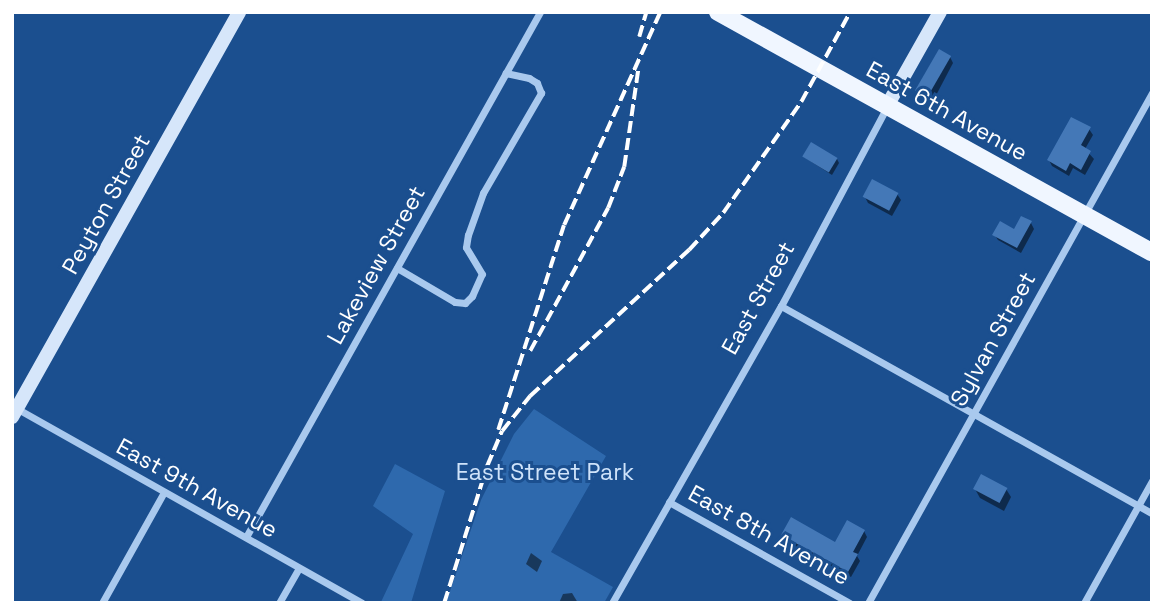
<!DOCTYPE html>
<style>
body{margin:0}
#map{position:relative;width:1164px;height:615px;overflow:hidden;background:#1b4f8f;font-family:"Space Grotesk",sans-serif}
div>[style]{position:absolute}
.green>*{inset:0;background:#2e69ad}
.shadow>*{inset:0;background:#0007}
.building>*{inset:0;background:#4478b7;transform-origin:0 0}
.street>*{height:7px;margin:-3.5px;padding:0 3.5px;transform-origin:3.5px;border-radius:3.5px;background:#a9c9ee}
.secondary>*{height:14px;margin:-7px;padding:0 7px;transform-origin:7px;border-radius:7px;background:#d6e6fa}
.primary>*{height:18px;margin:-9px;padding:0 9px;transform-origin:9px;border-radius:9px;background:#f0f6ff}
.rail>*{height:3.5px;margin-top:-1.75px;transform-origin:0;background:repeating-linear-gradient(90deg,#fff 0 12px,transparent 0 17px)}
span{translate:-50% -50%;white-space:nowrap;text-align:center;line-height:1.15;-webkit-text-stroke:6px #1b4f8f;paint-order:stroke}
.street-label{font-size:23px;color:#fff}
.park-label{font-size:23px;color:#cfe3fa}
.frame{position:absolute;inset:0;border:14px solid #fff;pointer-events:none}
</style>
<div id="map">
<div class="green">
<div style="clip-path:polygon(534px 409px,606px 456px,551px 552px,613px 587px,604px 603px,446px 603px,481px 500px,514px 434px)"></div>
<div style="clip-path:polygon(395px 464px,445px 491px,411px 603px,381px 602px,413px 534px,373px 506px)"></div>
</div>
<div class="shadow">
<div style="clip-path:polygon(950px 57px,953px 63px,932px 103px,918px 91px)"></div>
<div style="clip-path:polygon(1089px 129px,1093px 135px,1085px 149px,1094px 159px,1085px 175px,1073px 168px,1069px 176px,1052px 166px,1049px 160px)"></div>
<div style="clip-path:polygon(804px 157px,837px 159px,839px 163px,832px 175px)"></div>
<div style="clip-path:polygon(897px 194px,901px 200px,892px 216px,868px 203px,865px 197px)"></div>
<div style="clip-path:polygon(1031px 223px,1034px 229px,1021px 253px,998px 240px,994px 234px,1015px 231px)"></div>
<div style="clip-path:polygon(975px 489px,1006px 489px,1011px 497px,1004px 511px,980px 498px)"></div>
<div style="clip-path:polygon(864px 531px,867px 537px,857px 556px,860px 561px,851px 577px,786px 541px,783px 535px,836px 544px)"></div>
<div style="clip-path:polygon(531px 553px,542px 561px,537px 572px,526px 564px)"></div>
<div style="clip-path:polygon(572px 593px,578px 603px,559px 603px,563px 594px)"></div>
</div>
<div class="building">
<div style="left:939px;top:49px;width:14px;height:48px;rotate:30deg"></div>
<div style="clip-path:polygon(1071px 117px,1091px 127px,1081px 145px,1091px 151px,1081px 170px,1070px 163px,1066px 171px,1047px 160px)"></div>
<div style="left:811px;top:142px;width:31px;height:17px;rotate:31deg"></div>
<div style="left:872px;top:179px;width:30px;height:20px;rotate:28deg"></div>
<div style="clip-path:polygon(1021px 216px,1032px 221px,1017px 248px,992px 235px,1000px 221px,1014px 229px)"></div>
<div style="left:981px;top:474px;width:30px;height:17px;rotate:28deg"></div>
<div style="clip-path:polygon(791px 517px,835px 542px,847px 520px,865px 530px,853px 552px,858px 554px,848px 572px,781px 535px)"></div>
</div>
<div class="street">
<div style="left:397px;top:268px;width:67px;rotate:30.4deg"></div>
<div style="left:455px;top:302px;width:10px;rotate:6deg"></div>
<div style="left:465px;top:303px;width:10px;rotate:-45deg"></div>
<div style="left:472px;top:296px;width:24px;rotate:-66deg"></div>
<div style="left:482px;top:274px;width:31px;rotate:-121deg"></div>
<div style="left:466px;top:247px;width:12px;rotate:-81deg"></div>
<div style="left:468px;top:235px;width:45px;rotate:-70.3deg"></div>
<div style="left:483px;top:193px;width:116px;rotate:-59.9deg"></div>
<div style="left:541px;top:93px;width:11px;rotate:-112deg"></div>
<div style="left:537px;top:83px;width:9px;rotate:-148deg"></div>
<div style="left:529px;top:78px;width:24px;rotate:-168deg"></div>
<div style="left:781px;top:306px;width:425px;rotate:29.2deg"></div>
<div style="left:16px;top:408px;width:397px;rotate:29.4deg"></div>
<div style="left:669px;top:502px;width:207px;rotate:29.2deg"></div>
<div style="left:246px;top:537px;width:602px;rotate:-60.75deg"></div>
<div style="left:102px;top:603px;width:127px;rotate:-60.8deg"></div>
<div style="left:279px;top:603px;width:40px;rotate:-60.3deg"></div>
<div style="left:612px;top:603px;width:342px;rotate:-60.4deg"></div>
<div style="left:781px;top:306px;width:225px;rotate:-62deg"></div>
<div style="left:868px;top:603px;width:584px;rotate:-60.89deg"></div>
<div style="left:1084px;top:603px;width:140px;rotate:-60.9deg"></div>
</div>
<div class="secondary">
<div style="left:887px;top:106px;width:108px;rotate:-60.6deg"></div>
<div style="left:12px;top:417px;width:464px;rotate:-60.7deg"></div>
</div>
<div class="primary">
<div style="left:718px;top:12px;width:496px;rotate:29deg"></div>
</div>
<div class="rail">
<div style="left:639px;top:37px;width:26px;rotate:-74deg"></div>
<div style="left:530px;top:351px;width:163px;rotate:-61.4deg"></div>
<div style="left:608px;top:208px;width:44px;rotate:-68.7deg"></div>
<div style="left:624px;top:167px;width:98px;rotate:-81.8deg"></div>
<div style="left:498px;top:430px;width:215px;rotate:-72.2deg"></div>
<div style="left:564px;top:225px;width:234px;rotate:-65.7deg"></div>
<div style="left:444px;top:603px;width:144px;rotate:-72.6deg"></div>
<div style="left:487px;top:466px;width:38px;rotate:-67deg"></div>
<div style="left:502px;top:431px;width:45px;rotate:-51.3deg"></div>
<div style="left:530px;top:396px;width:216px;rotate:-42.6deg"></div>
<div style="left:689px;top:250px;width:50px;rotate:-47.4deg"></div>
<div style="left:723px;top:213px;width:136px;rotate:-54.9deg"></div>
<div style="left:801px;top:102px;width:102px;rotate:-61.4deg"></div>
</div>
<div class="street-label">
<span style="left:947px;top:111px;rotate:29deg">East 6th Avenue</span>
<span style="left:106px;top:204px;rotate:-61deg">Peyton Street</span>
<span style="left:376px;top:265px;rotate:-61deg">Lakeview Street</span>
<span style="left:758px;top:298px;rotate:-61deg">East Street</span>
<span style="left:993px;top:339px;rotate:-61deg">Sylvan Street</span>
<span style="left:197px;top:488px;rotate:29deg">East 9th Avenue</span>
<span style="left:769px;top:535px;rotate:29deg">East 8th Avenue</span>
</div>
<div class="park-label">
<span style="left:545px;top:472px">East Street Park</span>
</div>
<div class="frame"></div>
</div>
